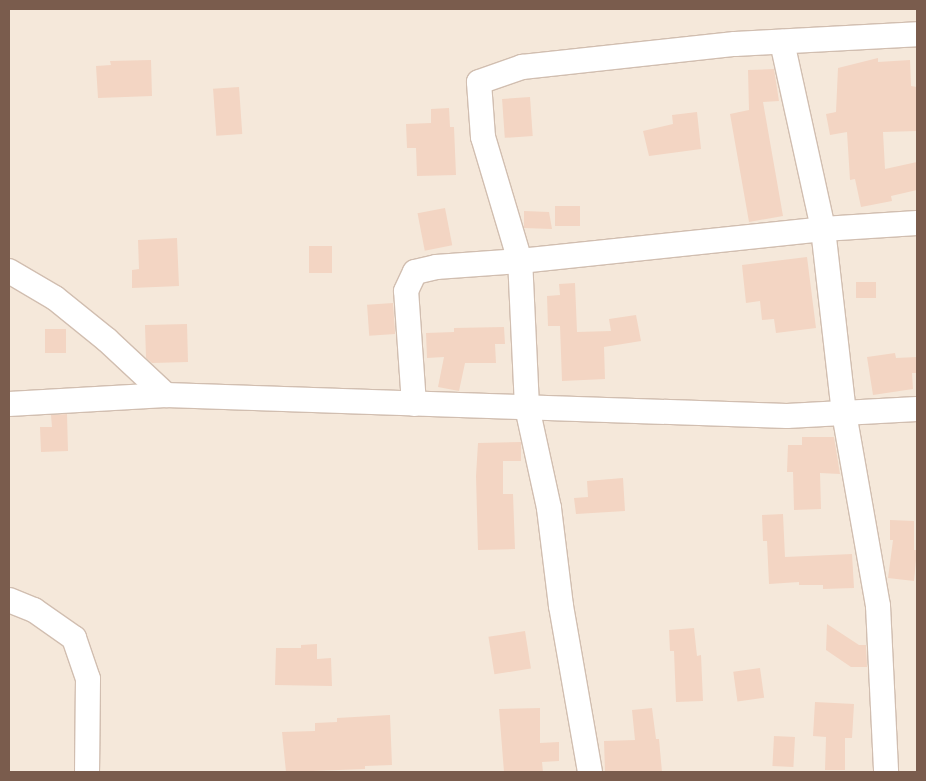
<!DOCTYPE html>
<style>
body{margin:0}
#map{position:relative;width:926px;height:781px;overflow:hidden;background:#fdf6ec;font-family:"Source Sans 3",sans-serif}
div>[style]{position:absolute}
.residential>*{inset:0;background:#f5e8da;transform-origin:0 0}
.building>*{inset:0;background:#f3d5c3;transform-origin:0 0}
.roads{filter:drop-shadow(1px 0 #d1beb0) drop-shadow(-1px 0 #d1beb0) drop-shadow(0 1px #d1beb0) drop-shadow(0 -1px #d1beb0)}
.minor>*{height:24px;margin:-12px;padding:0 12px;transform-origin:12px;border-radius:12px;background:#fff}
span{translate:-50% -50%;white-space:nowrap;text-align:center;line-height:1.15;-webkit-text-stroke:4px #fffaf3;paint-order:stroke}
.frame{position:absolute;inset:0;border:10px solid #7a5c4d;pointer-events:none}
</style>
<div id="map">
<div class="residential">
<div style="left:9px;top:9px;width:908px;height:763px"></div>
</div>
<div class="building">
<div style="clip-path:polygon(878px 58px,878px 62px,910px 60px,911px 86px,917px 87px,917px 131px,883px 132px,885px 169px,917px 162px,917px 190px,891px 196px,892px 201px,861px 207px,855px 179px,850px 180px,847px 132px,830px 135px,826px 114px,836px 112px,838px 68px)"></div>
<div style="clip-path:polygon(151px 60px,152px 96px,98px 98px,96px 66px,111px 65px,110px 61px)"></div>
<div style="clip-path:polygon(774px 69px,779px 101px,763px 102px,783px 216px,749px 222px,730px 114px,749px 110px,748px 70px)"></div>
<div style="left:239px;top:87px;width:47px;height:26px;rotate:86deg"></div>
<div style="left:530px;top:97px;width:39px;height:28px;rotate:86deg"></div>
<div style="clip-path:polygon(449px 108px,450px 127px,454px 127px,456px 175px,417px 176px,416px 148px,407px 148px,406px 124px,431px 123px,431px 109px)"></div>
<div style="clip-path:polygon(697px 112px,701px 149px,649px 156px,643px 131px,673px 124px,672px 115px)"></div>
<div style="left:580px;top:206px;width:20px;height:25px;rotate:90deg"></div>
<div style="left:445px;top:208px;width:38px;height:28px;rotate:79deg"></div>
<div style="clip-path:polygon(524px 211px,549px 212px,552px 229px,524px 228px)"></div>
<div style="clip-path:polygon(177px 238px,179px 286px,132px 288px,132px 270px,139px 269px,138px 240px)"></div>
<div style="left:309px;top:246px;width:23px;height:27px"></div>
<div style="clip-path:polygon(807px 257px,816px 328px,776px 333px,774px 319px,762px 320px,760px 301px,746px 303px,742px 265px)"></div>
<div style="left:876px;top:282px;width:16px;height:20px;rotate:90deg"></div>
<div style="clip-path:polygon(575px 283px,577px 332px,611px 331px,609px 319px,636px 315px,641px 341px,604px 347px,605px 379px,562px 381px,560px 326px,548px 326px,547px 296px,560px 295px,559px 284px)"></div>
<div style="left:393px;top:303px;width:31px;height:26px;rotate:86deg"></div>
<div style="clip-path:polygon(187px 324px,188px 362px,152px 363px,146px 358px,145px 325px)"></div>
<div style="clip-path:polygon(504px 327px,505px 344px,495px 344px,496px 363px,465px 363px,459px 391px,438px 387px,444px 357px,427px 358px,426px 333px,454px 332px,454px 328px)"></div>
<div style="left:66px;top:329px;width:24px;height:21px;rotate:90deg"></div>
<div style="clip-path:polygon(895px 353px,896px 358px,917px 357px,917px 373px,912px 373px,913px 389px,873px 395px,867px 357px)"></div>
<div style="clip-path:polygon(67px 414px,68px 451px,41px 452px,40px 427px,52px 427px,51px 415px)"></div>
<div style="clip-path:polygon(802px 437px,834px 437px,840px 474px,820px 473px,821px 509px,794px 510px,793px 472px,787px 472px,788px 445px,802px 445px)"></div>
<div style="clip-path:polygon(521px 442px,521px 461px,503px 461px,503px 494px,513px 494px,515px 549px,478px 550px,476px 476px,478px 443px)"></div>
<div style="clip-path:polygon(623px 478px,625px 511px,576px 514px,574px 498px,588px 497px,587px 481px)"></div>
<div style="clip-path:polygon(783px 514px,785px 557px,852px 554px,854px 588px,823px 589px,823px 585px,799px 585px,799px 582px,769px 584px,767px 541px,763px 541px,762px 515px)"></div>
<div style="clip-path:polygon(890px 520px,914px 521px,914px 550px,917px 550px,914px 581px,888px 578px,893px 540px,890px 540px)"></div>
<div style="clip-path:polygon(827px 624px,859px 645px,866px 645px,867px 667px,851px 667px,826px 650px)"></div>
<div style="clip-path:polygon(694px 628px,697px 656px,701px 655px,703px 701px,676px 702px,674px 651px,670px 651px,669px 630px)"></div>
<div style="left:525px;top:631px;width:38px;height:37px;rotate:81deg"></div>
<div style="clip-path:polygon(317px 644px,317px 659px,331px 658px,332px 686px,275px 685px,276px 648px,301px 648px,301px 645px)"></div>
<div style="left:760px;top:668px;width:30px;height:27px;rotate:82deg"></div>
<div style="clip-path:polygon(815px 702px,854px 704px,852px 738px,845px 738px,845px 770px,825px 770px,826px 737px,813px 736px)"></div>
<div style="clip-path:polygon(540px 708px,540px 743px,559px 742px,559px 761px,542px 762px,543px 772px,504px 772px,499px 709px)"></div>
<div style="clip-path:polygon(652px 708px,656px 739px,659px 739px,662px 772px,605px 772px,604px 741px,635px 740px,632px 710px)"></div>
<div style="clip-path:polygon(390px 715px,392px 765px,365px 766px,365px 769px,286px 772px,282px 732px,315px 731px,315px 723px,337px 722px,337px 718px)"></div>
<div style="left:774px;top:736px;width:21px;height:30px;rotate:3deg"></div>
</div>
<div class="roads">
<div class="minor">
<div style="left:782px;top:42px;width:191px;rotate:77.6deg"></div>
<div style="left:823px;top:229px;width:185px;rotate:83.5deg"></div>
<div style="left:844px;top:413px;width:196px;rotate:80deg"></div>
<div style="left:878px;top:606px;width:166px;rotate:87.2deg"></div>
<div style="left:9px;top:271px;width:53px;rotate:30.4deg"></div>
<div style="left:55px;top:298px;width:67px;rotate:38.9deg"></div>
<div style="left:107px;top:340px;width:81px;rotate:43deg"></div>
<div style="left:9px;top:404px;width:157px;rotate:-3.3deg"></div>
<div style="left:166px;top:395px;width:621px;rotate:1.94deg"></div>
<div style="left:787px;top:416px;width:130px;rotate:-3.1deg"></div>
<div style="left:414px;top:404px;width:113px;rotate:-94deg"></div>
<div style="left:406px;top:291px;width:21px;rotate:-65deg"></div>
<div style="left:415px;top:272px;width:22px;rotate:-13deg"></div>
<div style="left:436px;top:267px;width:84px;rotate:-4.1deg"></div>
<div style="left:520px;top:261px;width:305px;rotate:-6deg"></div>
<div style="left:823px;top:229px;width:94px;rotate:-3.7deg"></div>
<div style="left:9px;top:600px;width:27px;rotate:22deg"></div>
<div style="left:34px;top:610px;width:49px;rotate:35deg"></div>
<div style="left:74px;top:638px;width:43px;rotate:71.1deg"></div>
<div style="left:88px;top:679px;width:93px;rotate:90.6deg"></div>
<div style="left:590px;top:772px;width:169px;rotate:-99.9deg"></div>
<div style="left:561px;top:606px;width:99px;rotate:-97deg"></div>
<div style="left:549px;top:508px;width:103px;rotate:-102.3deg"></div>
<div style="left:527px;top:407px;width:146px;rotate:-92.7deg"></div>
<div style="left:520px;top:261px;width:129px;rotate:-106.6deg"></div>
<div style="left:483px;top:137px;width:55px;rotate:-94.2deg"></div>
<div style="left:479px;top:82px;width:46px;rotate:-19.2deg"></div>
<div style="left:522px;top:67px;width:214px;rotate:-6.2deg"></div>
<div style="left:735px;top:44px;width:182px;rotate:-3.1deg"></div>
</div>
</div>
<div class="frame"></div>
</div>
